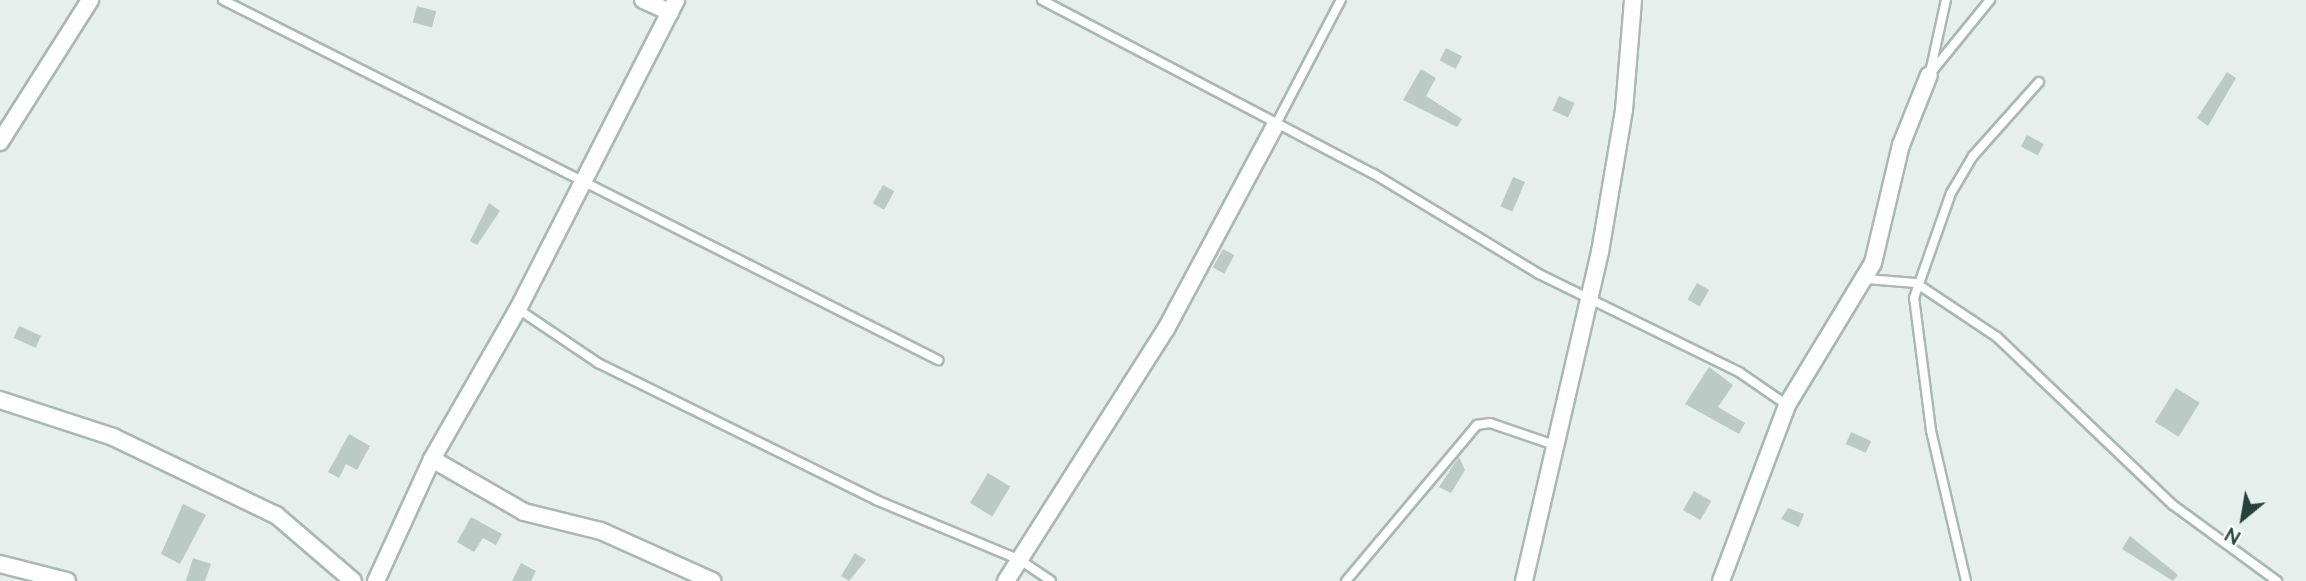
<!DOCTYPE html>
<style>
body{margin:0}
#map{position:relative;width:2306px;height:581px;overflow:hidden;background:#e6efeb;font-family:Mulish,sans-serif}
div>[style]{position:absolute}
.building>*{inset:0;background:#bbcac4;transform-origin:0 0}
.roads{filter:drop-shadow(2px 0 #a8b8b2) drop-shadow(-2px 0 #a8b8b2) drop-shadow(0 2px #a8b8b2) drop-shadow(0 -2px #a8b8b2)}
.service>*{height:8px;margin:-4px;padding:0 4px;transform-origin:4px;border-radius:4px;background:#fff}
.minor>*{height:16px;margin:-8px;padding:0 8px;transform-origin:8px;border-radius:8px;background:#fff}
span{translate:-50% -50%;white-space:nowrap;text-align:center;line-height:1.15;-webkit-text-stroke:5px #f7fbf9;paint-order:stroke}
.north{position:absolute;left:2208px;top:483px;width:70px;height:70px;-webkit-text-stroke:5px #f7fbf9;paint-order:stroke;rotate:210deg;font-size:19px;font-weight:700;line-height:28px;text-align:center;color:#24423a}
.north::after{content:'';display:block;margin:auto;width:24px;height:32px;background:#24423a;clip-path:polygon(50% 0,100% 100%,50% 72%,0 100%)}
</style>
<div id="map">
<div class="building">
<div style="left:417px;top:6px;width:20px;height:17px;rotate:15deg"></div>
<div style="left:1446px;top:48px;width:18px;height:14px;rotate:27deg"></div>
<div style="clip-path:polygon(1421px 69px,1436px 78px,1426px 96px,1462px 119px,1457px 127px,1403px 100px)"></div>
<div style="clip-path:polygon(2227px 72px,2236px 78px,2208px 126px,2197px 118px)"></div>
<div style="left:1559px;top:96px;width:17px;height:16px;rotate:24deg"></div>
<div style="left:2027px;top:135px;width:19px;height:13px;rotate:28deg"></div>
<div style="left:1513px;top:177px;width:13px;height:32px;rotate:23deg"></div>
<div style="left:883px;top:185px;width:13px;height:21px;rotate:29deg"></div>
<div style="clip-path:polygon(489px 203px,500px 211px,477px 245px,470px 241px)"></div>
<div style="left:1223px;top:249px;width:13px;height:21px;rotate:29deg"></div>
<div style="left:1697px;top:283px;width:14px;height:19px;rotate:30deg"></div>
<div style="left:19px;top:326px;width:24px;height:13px;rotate:24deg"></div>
<div style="clip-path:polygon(1709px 367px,1733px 385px,1718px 407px,1745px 423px,1739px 434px,1685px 404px)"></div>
<div style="left:2176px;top:388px;width:28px;height:40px;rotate:32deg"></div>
<div style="left:1851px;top:432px;width:22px;height:13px;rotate:24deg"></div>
<div style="clip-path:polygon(349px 434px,370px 446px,357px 470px,346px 464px,339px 478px,328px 472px)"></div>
<div style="clip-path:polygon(1459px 457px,1465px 470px,1451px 493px,1439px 487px)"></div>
<div style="left:988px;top:473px;width:26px;height:35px;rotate:31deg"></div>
<div style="left:1694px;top:491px;width:20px;height:22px;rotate:30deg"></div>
<div style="clip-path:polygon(183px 504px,206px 515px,180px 564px,161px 554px)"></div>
<div style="clip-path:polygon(1788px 508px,1804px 514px,1799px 527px,1781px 519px)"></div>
<div style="clip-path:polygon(471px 517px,502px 534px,496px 545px,483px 538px,474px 552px,457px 542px)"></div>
<div style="clip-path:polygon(2130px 536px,2178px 575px,2173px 581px,2122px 549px)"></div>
<div style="clip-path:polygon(855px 553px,866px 560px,849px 581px,841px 576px)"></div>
<div style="clip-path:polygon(193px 558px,211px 564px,205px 581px,186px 581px)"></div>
<div style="clip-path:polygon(521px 563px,536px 571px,531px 581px,512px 581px)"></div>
</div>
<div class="roads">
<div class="service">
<div style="left:223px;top:0;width:801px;rotate:26.73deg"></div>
<div style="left:1042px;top:0;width:375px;rotate:27.7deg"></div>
<div style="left:1374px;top:174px;width:193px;rotate:31.2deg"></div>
<div style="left:1539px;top:274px;width:223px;rotate:26.1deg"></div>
<div style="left:1739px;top:372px;width:58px;rotate:34.5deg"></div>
<div style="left:1931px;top:68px;width:70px;rotate:-77.6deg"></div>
<div style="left:1929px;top:75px;width:97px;rotate:-50.9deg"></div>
<div style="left:1275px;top:126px;width:142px;rotate:-62.4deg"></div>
<div style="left:1866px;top:279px;width:50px;rotate:4.6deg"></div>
<div style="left:1916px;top:283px;width:97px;rotate:33.7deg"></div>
<div style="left:1997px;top:337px;width:243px;rotate:43.7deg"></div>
<div style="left:2173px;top:505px;width:129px;rotate:36.2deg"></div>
<div style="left:518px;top:309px;width:97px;rotate:34deg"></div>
<div style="left:598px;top:363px;width:310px;rotate:26.2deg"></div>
<div style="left:876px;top:500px;width:156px;rotate:22.6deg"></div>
<div style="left:1020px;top:560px;width:37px;rotate:34deg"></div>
<div style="left:1346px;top:581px;width:204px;rotate:-50deg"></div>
<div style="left:1477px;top:425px;width:13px;rotate:-9deg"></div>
<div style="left:1490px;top:423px;width:71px;rotate:18.9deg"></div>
<div style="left:1966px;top:581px;width:155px;rotate:-103.1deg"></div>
<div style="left:1931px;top:430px;width:133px;rotate:-97.3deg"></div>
<div style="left:1914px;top:298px;width:111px;rotate:-70.6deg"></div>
<div style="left:1951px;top:193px;width:43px;rotate:-59.3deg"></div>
<div style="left:1973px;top:156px;width:99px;rotate:-48.3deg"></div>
</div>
<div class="minor">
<div style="left:643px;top:0;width:30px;rotate:24deg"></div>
<div style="left:0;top:142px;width:168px;rotate:-57.6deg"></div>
<div style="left:0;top:400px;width:119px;rotate:18.1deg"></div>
<div style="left:113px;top:437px;width:181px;rotate:25.6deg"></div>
<div style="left:276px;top:515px;width:101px;rotate:40.6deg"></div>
<div style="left:432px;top:459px;width:106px;rotate:29.9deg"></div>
<div style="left:524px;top:512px;width:79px;rotate:13.9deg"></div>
<div style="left:601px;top:531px;width:122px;rotate:24.2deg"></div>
<div style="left:0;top:564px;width:69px;rotate:14.2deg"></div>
<div style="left:376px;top:581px;width:134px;rotate:-65.3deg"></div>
<div style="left:432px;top:459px;width:173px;rotate:-60.2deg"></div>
<div style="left:518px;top:309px;width:347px;rotate:-62.9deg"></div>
<div style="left:1006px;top:581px;width:299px;rotate:-57.6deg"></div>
<div style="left:1166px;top:329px;width:230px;rotate:-61.8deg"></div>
<div style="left:1524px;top:581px;width:338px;rotate:-77deg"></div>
<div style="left:1600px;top:252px;width:144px;rotate:-80.4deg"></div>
<div style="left:1624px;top:110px;width:110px;rotate:-85.3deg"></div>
<div style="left:1721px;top:581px;width:188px;rotate:-69.4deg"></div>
<div style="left:1787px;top:405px;width:166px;rotate:-58.8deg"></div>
<div style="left:1873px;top:263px;width:121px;rotate:-76.7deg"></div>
<div style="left:1901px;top:145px;width:75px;rotate:-68.2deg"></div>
</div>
</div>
<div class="north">N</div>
</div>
